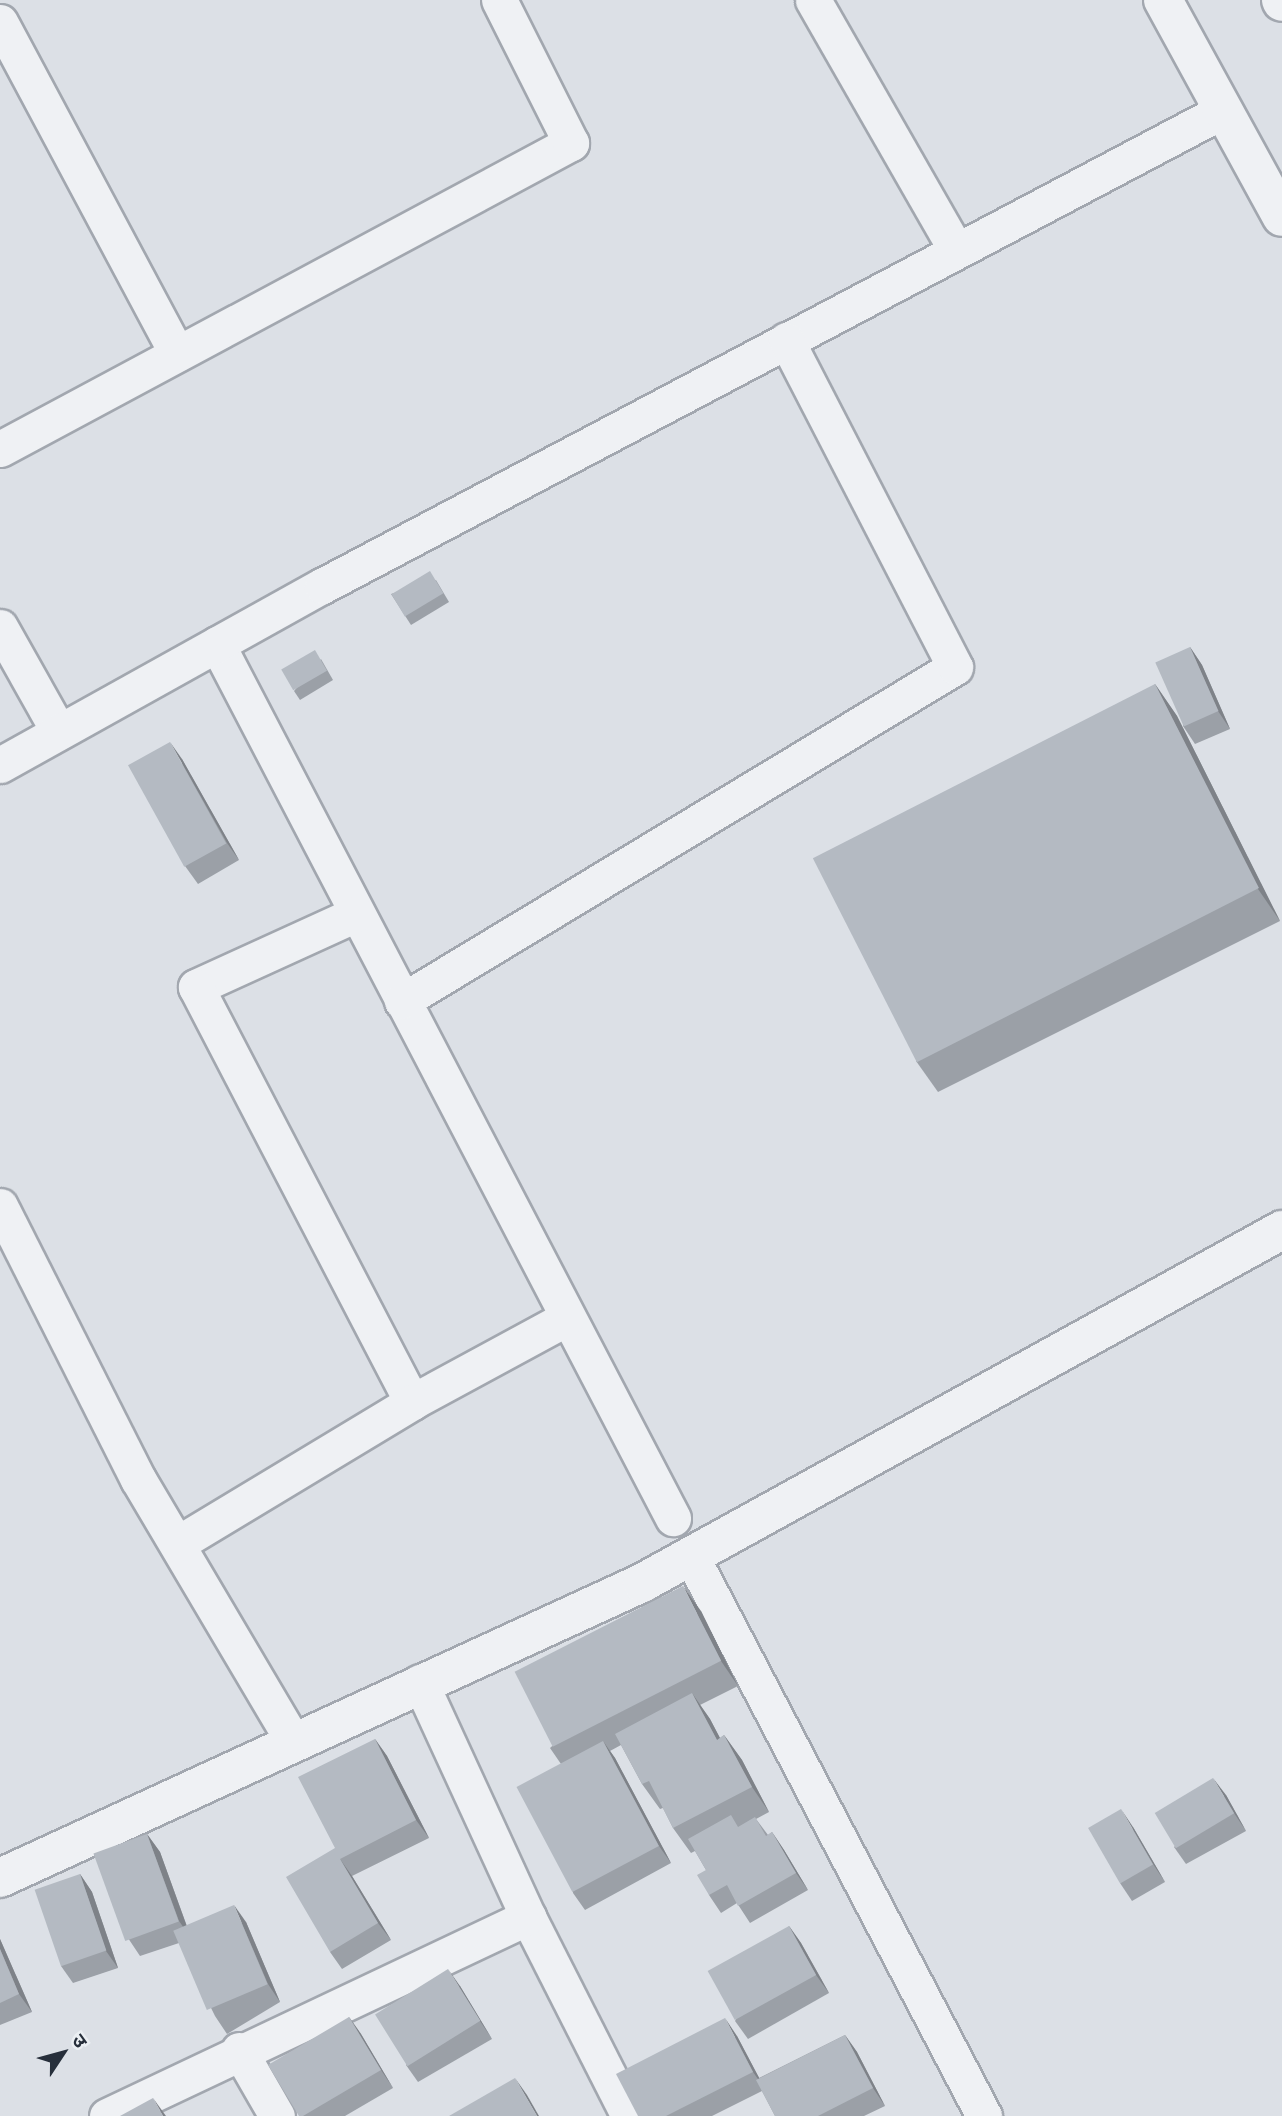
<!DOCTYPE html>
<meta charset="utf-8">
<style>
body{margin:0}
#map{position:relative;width:1282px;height:2116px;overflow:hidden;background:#dce0e6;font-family:"Golos Text","Noto Sans Devanagari",sans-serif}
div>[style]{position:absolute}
.roads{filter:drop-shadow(2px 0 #a2a7af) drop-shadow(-2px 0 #a2a7af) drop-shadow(0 2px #a2a7af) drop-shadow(0 -2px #a2a7af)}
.minor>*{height:35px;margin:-17.5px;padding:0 17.5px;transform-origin:17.5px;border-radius:17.5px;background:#eff1f4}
.tertiary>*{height:38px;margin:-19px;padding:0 19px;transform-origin:19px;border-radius:19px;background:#eff1f4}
.wall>*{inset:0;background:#9ba0a7}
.shaded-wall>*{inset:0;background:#7e8288}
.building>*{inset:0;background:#b4bac2;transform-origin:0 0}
span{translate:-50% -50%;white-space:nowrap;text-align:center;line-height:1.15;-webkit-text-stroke:7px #ebeff3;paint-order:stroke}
.north{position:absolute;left:28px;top:2018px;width:70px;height:70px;-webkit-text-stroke:5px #ebeff3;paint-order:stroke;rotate:54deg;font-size:19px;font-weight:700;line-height:28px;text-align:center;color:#272f3b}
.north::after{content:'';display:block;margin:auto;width:24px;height:32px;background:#272f3b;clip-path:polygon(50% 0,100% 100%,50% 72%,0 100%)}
</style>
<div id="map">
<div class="roads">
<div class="minor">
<div style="left:813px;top:0;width:288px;rotate:60.2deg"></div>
<div style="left:0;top:22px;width:376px;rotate:61.9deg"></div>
<div style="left:0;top:449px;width:648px;rotate:-28.19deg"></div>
<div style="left:571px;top:143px;width:160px;rotate:-116.7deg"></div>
<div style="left:0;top:627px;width:120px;rotate:60.7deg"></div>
<div style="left:217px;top:644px;width:986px;rotate:62.45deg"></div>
<div style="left:0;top:765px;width:368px;rotate:-29.1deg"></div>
<div style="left:322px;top:586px;width:1018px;rotate:-27.82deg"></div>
<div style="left:356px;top:914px;width:176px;rotate:155.5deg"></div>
<div style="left:196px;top:987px;width:468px;rotate:62.5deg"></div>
<div style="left:412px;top:1402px;width:176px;rotate:-28.5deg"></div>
<div style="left:402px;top:1001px;width:646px;rotate:-31.13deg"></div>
<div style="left:955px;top:667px;width:368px;rotate:-117.3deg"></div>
<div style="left:0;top:1206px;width:306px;rotate:63.2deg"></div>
<div style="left:138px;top:1479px;width:304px;rotate:59.4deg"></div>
<div style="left:177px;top:1544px;width:275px;rotate:-31.1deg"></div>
<div style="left:691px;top:1556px;width:632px;rotate:62.38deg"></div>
<div style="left:420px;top:1682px;width:259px;rotate:65.3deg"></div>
<div style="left:528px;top:1917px;width:223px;rotate:63.1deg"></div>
<div style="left:239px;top:2050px;width:76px;rotate:60.1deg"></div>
<div style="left:107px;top:2116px;width:466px;rotate:-25.3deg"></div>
</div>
<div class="tertiary">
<div style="left:1163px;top:0;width:247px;rotate:61.3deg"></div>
<div style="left:1281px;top:0;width:2px;rotate:63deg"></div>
<div style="left:0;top:1878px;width:707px;rotate:-24.68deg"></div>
<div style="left:642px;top:1583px;width:731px;rotate:-28.88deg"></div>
</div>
</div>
<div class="wall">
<div style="clip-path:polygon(436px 580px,449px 602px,411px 625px,391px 594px)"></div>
<div style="clip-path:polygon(1190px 647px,1202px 665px,1230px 729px,1195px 744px,1183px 726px)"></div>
<div style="clip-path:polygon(321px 659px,333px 680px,300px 700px,294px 691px)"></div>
<div style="clip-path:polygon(1155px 684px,1177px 716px,1280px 921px,938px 1092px,916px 1061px)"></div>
<div style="clip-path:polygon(182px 759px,239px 860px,198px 884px,185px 866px)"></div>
<div style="clip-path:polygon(701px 1611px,738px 1686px,700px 1705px,710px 1719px,720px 1738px,724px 1735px,742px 1760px,769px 1812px,756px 1819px,768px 1835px,772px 1832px,784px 1850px,808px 1890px,750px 1923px,737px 1903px,721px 1913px,709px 1895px,706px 1870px,695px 1851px,691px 1853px,673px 1828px,663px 1808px,660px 1809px,642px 1784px,621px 1745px,610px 1751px,615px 1758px,671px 1863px,585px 1910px,573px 1893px,561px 1764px,550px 1748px)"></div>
<div style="clip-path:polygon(375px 1739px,387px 1756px,429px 1838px,352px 1876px,391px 1940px,342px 1969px,330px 1952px,335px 1848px)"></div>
<div style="clip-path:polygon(1226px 1795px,1246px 1831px,1186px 1864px,1174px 1847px)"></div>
<div style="clip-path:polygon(1133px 1827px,1165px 1882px,1132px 1901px,1120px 1883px)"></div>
<div style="clip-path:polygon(147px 1834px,160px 1852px,188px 1929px,246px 1922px,280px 2002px,227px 2034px,215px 2016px,179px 1943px,140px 1956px,128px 1938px)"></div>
<div style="clip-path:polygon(80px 1874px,92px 1892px,118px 1968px,73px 1983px,61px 1966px)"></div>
<div style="clip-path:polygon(789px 1926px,801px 1943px,829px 1993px,748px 2039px,735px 2021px)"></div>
<div style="clip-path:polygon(0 1939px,32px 2012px,0 2025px)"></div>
<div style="clip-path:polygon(460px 1986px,492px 2039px,418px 2082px,406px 2065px)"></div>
<div style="clip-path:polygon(349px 2017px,361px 2034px,393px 2088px,345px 2116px,299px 2116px)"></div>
<div style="clip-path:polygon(845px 2035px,857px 2052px,885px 2106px,864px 2116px,775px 2116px,762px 2091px,712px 2116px,638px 2116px,737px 2036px,759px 2078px)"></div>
</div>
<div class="shaded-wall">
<div style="clip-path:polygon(1190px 647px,1202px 665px,1230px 729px,1218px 711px)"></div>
<div style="clip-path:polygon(1155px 684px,1177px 716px,1280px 921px,1258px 889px)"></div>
<div style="clip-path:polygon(170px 742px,182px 759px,239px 860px,227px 843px)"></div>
<div style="clip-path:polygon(683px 1586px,701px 1611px,738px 1686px,721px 1661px)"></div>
<div style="clip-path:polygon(692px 1693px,710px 1719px,734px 1765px,717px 1740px)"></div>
<div style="clip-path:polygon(724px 1735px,742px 1760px,769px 1812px,752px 1787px)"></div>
<div style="clip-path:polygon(375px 1739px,387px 1756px,429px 1838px,416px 1820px)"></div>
<div style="clip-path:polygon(603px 1741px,615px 1758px,671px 1863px,659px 1846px)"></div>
<div style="clip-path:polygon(1213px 1778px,1226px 1795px,1246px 1831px,1234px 1813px)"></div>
<div style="clip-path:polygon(1121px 1809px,1133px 1827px,1165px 1882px,1153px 1864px)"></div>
<div style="clip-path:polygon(772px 1832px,784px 1850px,808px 1890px,796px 1873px)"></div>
<div style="clip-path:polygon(147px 1834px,160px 1852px,191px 1938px,179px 1921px)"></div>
<div style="clip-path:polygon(340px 1859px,352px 1876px,391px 1940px,378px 1923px)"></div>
<div style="clip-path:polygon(80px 1874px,92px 1892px,118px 1968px,106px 1951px)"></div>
<div style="clip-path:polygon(234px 1905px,246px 1922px,280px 2002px,268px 1984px)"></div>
<div style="clip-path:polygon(789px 1926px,801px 1943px,829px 1993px,816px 1975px)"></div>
<div style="clip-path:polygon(0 1939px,32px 2012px,19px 1994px,0 1949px)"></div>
<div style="clip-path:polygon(448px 1969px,460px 1986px,492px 2039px,480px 2021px)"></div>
<div style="clip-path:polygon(349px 2017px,361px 2034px,393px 2088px,381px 2070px)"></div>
<div style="clip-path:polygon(725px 2018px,737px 2036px,765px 2089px,753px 2072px)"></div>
<div style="clip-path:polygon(845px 2035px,857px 2052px,885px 2106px,873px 2088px)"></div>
<div style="clip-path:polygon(515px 2078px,527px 2095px,539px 2116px,537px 2116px)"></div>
<div style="clip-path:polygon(153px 2098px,166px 2116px,163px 2116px)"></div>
</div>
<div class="building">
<div style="left:430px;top:571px;width:26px;height:45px;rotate:59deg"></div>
<div style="left:1190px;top:647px;width:70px;height:38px;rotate:66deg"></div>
<div style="left:315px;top:650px;width:24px;height:39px;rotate:60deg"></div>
<div style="left:1155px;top:684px;width:229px;height:384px;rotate:63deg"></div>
<div style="left:170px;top:742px;width:116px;height:48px;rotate:61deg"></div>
<div style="left:683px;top:1586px;width:84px;height:189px;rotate:63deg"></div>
<div style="clip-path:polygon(692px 1693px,717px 1740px,724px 1735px,752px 1787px,673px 1828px,649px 1781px,642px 1784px,615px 1734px)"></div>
<div style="clip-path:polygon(375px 1739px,416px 1820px,340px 1859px,378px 1923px,330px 1952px,286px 1877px,335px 1848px,298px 1777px)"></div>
<div style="left:603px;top:1741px;width:119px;height:98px;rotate:62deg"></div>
<div style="left:1213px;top:1778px;width:41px;height:68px;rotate:59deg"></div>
<div style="left:1121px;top:1809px;width:64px;height:38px;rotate:60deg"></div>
<div style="clip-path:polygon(731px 1815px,738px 1827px,755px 1817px,766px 1836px,772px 1832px,796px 1873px,738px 1906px,727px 1885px,709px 1895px,697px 1875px,706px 1870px,688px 1839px)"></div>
<div style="left:147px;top:1834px;width:93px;height:57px;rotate:70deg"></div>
<div style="left:80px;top:1874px;width:81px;height:48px;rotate:71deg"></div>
<div style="left:234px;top:1905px;width:86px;height:66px;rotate:67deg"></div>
<div style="left:789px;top:1926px;width:56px;height:93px;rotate:61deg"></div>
<div style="clip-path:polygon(0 1949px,19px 1994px,0 2003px)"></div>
<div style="left:448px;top:1969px;width:61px;height:86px;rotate:58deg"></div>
<div style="clip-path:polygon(349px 2017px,381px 2070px,303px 2116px,299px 2116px,268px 2065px)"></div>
<div style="clip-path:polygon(725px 2018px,753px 2072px,666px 2116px,638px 2116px,616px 2074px)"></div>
<div style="clip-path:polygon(845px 2035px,873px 2088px,818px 2116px,775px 2116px,756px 2080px)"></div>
<div style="clip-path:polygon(515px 2078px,537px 2116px,449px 2116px)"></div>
<div style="clip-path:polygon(153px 2098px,163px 2116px,120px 2116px)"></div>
</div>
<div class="north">उ</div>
</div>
